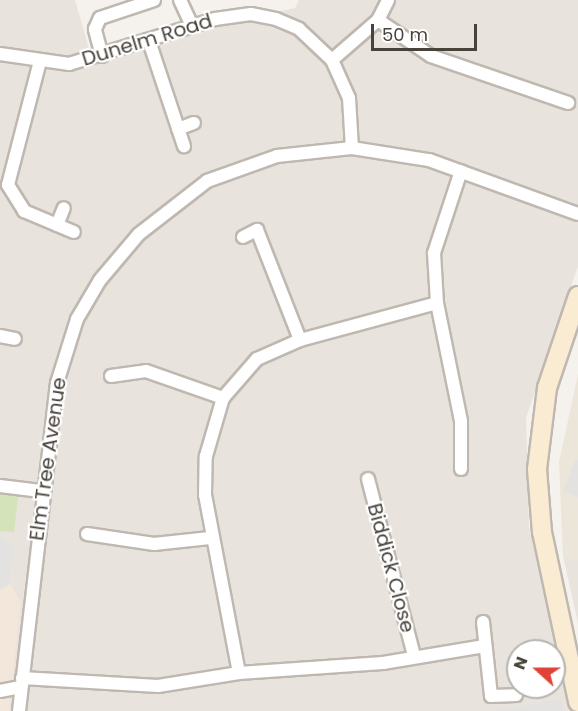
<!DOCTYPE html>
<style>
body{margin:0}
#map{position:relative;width:578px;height:711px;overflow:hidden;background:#f5f2ed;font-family:Poppins,sans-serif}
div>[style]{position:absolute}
.residential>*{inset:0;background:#e8e3dc}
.commercial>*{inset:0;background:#f3e7db}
.education>*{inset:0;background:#ece5d9}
.green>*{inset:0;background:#d5e3bb}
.parking>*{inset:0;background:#e4e2e0}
.roads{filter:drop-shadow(2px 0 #bfb8b0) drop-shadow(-2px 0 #bfb8b0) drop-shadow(0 2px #bfb8b0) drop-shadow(0 -2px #bfb8b0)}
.street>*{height:12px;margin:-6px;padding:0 6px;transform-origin:6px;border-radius:6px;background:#fff}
.secondary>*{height:18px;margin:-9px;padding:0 9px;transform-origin:9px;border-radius:9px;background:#f9ecd3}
span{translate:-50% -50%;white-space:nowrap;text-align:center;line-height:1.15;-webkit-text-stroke:4.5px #fff;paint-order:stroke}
.street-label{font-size:20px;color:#48423b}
.north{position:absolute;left:506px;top:639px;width:60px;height:60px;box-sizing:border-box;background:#fff;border:2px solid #b6b3b1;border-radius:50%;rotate:291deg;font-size:16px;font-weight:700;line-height:24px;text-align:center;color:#48423b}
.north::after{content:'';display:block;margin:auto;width:21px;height:27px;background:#e14238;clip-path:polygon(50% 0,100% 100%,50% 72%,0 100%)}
.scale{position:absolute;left:371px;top:24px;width:106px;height:27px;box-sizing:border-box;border:3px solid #48423b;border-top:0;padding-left:8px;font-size:18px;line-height:21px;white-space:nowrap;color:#48423b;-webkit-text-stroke:4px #fff;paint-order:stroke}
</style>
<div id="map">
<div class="residential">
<div style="clip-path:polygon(evenodd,0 0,75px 0,90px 52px,295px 8px,299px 0,578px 0,578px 266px,526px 418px,529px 527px,574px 711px,0 711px,0 0,518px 651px,554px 651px,554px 687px,518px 687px,518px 651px)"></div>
<div style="clip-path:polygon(563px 556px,578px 560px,578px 623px)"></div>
</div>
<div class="commercial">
<div style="clip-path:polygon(0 534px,14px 547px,10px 584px,21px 602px,9px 711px,0 711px)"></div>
</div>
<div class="education">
<div style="clip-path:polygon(578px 374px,578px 560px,563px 556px,559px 462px)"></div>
</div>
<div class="green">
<div style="clip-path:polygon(0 494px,18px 496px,14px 532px,0 531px)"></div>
</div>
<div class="parking">
<div style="clip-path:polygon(576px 459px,578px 460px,578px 497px,563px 491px)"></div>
<div style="clip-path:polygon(0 534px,14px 547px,10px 584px,0 590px)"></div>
<div style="clip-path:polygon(561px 699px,564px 711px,490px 711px)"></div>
</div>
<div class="roads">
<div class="street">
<div style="left:180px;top:0;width:29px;rotate:65deg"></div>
<div style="left:378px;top:20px;width:64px;rotate:34.2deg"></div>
<div style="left:431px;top:56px;width:145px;rotate:18.9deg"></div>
<div style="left:149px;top:41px;width:111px;rotate:71.6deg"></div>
<div style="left:0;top:54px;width:70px;rotate:8.2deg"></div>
<div style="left:69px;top:64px;width:153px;rotate:-17.1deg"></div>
<div style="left:215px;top:19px;width:36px;rotate:-8deg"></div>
<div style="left:251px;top:14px;width:25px;rotate:11deg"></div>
<div style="left:276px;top:19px;width:25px;rotate:23deg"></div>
<div style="left:299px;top:29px;width:45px;rotate:43.2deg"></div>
<div style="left:332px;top:60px;width:42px;rotate:65.9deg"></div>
<div style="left:349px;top:98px;width:50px;rotate:86.6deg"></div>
<div style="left:102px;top:56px;width:28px;rotate:-105deg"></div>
<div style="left:95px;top:29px;width:12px;rotate:-66deg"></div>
<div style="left:100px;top:18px;width:57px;rotate:-18.4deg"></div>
<div style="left:332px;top:60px;width:61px;rotate:-41deg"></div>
<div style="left:378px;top:20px;width:22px;rotate:-63deg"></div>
<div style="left:40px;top:61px;width:128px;rotate:104.5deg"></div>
<div style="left:8px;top:185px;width:31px;rotate:58deg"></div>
<div style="left:24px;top:211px;width:54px;rotate:22.8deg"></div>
<div style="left:178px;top:129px;width:17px;rotate:-21deg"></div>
<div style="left:57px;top:225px;width:18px;rotate:-68deg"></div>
<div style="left:243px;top:237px;width:16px;rotate:-27deg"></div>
<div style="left:257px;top:230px;width:118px;rotate:68.6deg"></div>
<div style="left:437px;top:303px;width:120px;rotate:78.5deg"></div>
<div style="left:461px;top:421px;width:48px;rotate:90deg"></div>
<div style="left:0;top:336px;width:15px;rotate:11deg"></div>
<div style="left:111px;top:376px;width:35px;rotate:-8deg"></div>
<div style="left:146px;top:371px;width:82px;rotate:19.3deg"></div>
<div style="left:368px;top:479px;width:183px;rotate:75.4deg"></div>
<div style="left:0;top:486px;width:41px;rotate:7deg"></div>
<div style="left:87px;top:534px;width:68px;rotate:8.5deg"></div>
<div style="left:154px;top:544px;width:56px;rotate:-6.1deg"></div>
<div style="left:483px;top:622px;width:74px;rotate:83.8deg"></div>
<div style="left:491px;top:696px;width:25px;rotate:-2deg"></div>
<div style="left:239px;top:673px;width:144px;rotate:-4deg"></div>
<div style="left:383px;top:663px;width:103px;rotate:-9.5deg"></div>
<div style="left:22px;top:678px;width:136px;rotate:3.4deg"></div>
<div style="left:158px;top:686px;width:82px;rotate:-9.1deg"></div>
<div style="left:239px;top:673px;width:181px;rotate:-100.8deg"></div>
<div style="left:205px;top:495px;width:39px;rotate:-89deg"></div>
<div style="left:206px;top:456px;width:60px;rotate:-73.7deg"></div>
<div style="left:223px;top:398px;width:52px;rotate:-48.9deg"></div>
<div style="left:257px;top:359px;width:47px;rotate:-23.8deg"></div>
<div style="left:300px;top:340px;width:142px;rotate:-15.1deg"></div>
<div style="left:437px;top:303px;width:50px;rotate:-93.4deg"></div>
<div style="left:434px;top:253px;width:86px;rotate:-71.8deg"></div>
<div style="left:0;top:691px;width:21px;rotate:-11deg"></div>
<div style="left:19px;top:711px;width:330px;rotate:-83.4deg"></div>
<div style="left:57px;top:383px;width:67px;rotate:-72.6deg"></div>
<div style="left:77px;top:319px;width:45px;rotate:-59.5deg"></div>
<div style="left:100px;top:280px;width:60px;rotate:-49.7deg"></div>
<div style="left:139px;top:234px;width:86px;rotate:-37.9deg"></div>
<div style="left:207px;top:181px;width:74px;rotate:-19.7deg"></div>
<div style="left:277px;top:156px;width:75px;rotate:-6.1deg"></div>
<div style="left:352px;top:148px;width:78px;rotate:8.9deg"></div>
<div style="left:429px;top:160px;width:158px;rotate:19.9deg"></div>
</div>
<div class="secondary">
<div style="left:578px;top:296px;width:97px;rotate:108.6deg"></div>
<div style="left:547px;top:388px;width:82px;rotate:97deg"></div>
<div style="left:537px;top:469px;width:63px;rotate:85.5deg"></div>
<div style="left:542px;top:532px;width:174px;rotate:78deg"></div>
</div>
</div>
<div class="street-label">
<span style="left:147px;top:40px;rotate:-17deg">Dunelm Road</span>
<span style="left:48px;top:459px;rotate:-82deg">Elm Tree Avenue</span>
<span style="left:391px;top:568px;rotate:75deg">Biddick Close</span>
</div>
<div class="north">N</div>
<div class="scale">50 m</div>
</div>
